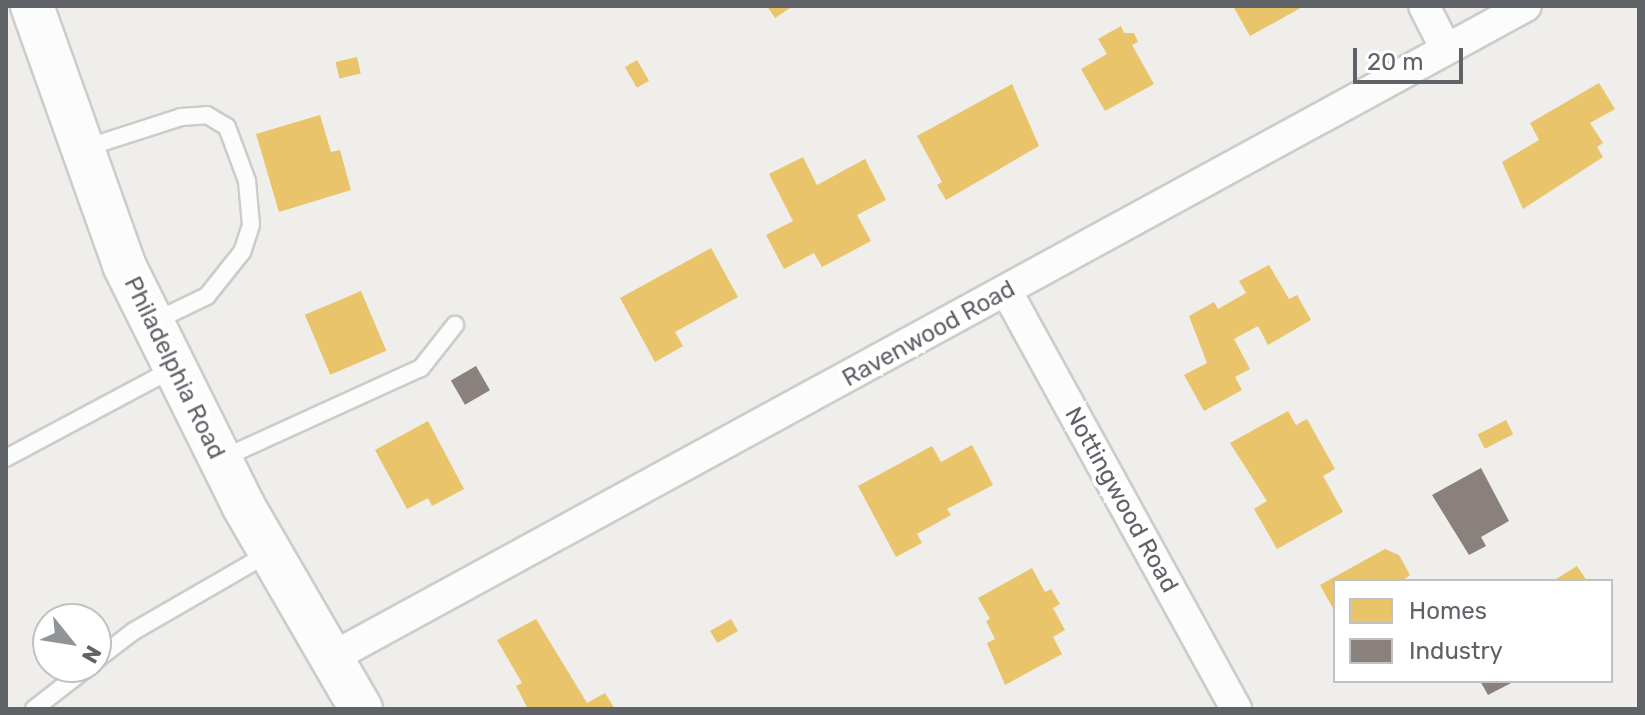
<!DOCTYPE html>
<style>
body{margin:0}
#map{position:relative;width:1645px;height:715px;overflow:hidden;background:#efeeea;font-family:Rubik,sans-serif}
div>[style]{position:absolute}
.homes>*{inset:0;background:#e9c46a;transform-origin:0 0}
.industry>*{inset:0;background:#8a817c;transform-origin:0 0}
.roads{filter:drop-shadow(2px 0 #cbcccc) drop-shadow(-2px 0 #cbcccc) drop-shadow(0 2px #cbcccc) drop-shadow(0 -2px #cbcccc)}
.service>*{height:16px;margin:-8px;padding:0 8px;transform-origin:8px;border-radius:8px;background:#fdfcfc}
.minor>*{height:30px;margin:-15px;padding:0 15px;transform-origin:15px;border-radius:15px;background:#fdfcfc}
.secondary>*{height:42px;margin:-21px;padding:0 21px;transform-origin:21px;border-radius:21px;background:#fdfcfc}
span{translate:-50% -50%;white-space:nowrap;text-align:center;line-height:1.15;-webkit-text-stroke:8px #fff;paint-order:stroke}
.street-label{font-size:24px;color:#5f6368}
.frame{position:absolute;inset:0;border:8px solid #5f6368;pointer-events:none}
.legend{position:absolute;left:1333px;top:579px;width:280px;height:104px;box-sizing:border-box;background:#fff;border:2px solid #bfc1c3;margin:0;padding:10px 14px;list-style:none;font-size:24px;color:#5f6368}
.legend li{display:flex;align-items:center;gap:16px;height:40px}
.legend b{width:40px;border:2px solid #bfc1c3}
.north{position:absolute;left:32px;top:603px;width:80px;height:80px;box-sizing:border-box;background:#fff;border:2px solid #bfc1c3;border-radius:50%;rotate:120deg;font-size:22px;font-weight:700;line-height:32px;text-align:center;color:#5f6368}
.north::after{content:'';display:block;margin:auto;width:28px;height:36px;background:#919496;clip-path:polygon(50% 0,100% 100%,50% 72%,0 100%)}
.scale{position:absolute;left:1353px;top:48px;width:110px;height:36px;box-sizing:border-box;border:4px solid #5f6368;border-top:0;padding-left:10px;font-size:24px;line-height:28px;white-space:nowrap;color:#5f6368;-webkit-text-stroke:6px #fff;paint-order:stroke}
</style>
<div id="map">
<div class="homes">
<div style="clip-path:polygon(767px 6px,793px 6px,775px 18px)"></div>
<div style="clip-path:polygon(1233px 6px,1304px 6px,1250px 36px)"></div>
<div style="clip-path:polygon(1121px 26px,1124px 33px,1134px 33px,1138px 42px,1132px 45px,1154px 84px,1105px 111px,1081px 69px,1107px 54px,1098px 39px)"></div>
<div style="left:357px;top:57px;width:17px;height:22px;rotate:77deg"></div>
<div style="left:637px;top:60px;width:24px;height:14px;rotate:60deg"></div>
<div style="clip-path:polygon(1599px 83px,1615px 109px,1590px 123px,1603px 143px,1597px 147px,1603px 157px,1523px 209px,1502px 162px,1539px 140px,1530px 123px)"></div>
<div style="clip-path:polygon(1012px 84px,1039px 146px,946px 200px,937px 185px,942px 182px,917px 136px)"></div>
<div style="clip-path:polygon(320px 115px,331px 152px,340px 150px,351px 190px,279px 212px,256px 134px)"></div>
<div style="clip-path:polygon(803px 157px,817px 185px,865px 159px,886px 200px,857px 215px,871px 241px,822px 267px,814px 253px,784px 269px,766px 235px,793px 221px,769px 174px)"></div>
<div style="clip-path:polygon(711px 248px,738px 297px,675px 332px,683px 346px,655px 362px,620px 298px)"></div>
<div style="clip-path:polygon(1269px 265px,1289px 299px,1297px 295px,1311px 320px,1268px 345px,1258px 326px,1234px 339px,1250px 369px,1235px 377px,1242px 390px,1204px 411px,1184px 375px,1207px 363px,1189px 316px,1214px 302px,1218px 309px,1246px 293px,1239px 281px)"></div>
<div style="left:361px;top:291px;width:65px;height:61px;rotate:67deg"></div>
<div style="clip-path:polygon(1288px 411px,1296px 425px,1307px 419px,1335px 469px,1323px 476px,1343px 512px,1277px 549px,1254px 509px,1267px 501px,1230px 443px)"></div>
<div style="left:1506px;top:420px;width:16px;height:32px;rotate:63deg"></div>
<div style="clip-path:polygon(428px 421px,464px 489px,432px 506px,428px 498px,407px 509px,375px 450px)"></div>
<div style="clip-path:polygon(972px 445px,993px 485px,947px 509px,951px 515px,917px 534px,922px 543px,896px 557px,858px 486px,932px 446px,941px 462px)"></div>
<div style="clip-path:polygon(1385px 549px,1399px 555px,1410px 575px,1402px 581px,1335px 581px,1335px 612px,1320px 585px)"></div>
<div style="clip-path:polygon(1577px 566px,1587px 581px,1553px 581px)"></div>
<div style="clip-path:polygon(1032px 568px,1045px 592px,1051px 589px,1060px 604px,1053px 608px,1065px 630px,1053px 637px,1062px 654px,1005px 685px,987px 643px,995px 639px,986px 621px,990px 619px,978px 598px)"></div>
<div style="clip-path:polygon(536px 619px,587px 703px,605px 693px,615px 709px,528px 709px,516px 686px,522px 683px,497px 640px)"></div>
<div style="left:731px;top:619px;width:14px;height:24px;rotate:60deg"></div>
</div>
<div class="industry">
<div style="left:476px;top:366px;width:28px;height:29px;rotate:60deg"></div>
<div style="clip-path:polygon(1481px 468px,1509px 521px,1481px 537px,1486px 546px,1469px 555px,1432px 495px)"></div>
<div style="clip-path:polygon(1480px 681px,1515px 681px,1488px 695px)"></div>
</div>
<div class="roads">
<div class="service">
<div style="left:82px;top:149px;width:104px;rotate:-17.9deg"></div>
<div style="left:181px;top:117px;width:26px;rotate:-4deg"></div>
<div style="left:207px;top:115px;width:23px;rotate:31deg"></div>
<div style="left:227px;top:127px;width:58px;rotate:69.7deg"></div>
<div style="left:247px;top:181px;width:44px;rotate:84.8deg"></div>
<div style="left:251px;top:225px;width:28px;rotate:108deg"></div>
<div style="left:242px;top:252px;width:56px;rotate:128.5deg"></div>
<div style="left:207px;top:296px;width:60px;rotate:154.3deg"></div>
<div style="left:6px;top:458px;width:189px;rotate:-28.1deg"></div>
<div style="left:221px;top:459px;width:220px;rotate:-24.5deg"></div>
<div style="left:421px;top:368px;width:55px;rotate:-51.7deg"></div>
<div style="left:96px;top:660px;width:48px;rotate:-37.3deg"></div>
<div style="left:134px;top:631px;width:156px;rotate:-30deg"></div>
<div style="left:34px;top:709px;width:68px;rotate:-37.9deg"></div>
</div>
<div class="minor">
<div style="left:1424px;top:6px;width:46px;rotate:62.9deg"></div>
<div style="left:1007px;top:292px;width:476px;rotate:61.2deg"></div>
<div style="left:331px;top:658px;width:1361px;rotate:-28.62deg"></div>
</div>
<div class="secondary">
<div style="left:32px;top:6px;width:275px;rotate:70.4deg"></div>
<div style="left:124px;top:265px;width:270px;rotate:63.6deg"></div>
<div style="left:244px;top:507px;width:233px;rotate:59.9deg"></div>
</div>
</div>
<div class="street-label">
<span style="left:929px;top:334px;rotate:-29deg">Ravenwood Road</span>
<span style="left:174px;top:368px;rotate:64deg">Philadelphia Road</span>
<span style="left:1121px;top:500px;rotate:61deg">Nottingwood Road</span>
</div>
<div class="frame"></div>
<ul class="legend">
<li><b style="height:22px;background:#e9c46a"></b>Homes</li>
<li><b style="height:22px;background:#8a817c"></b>Industry</li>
</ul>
<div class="north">N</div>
<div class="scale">20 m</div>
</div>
